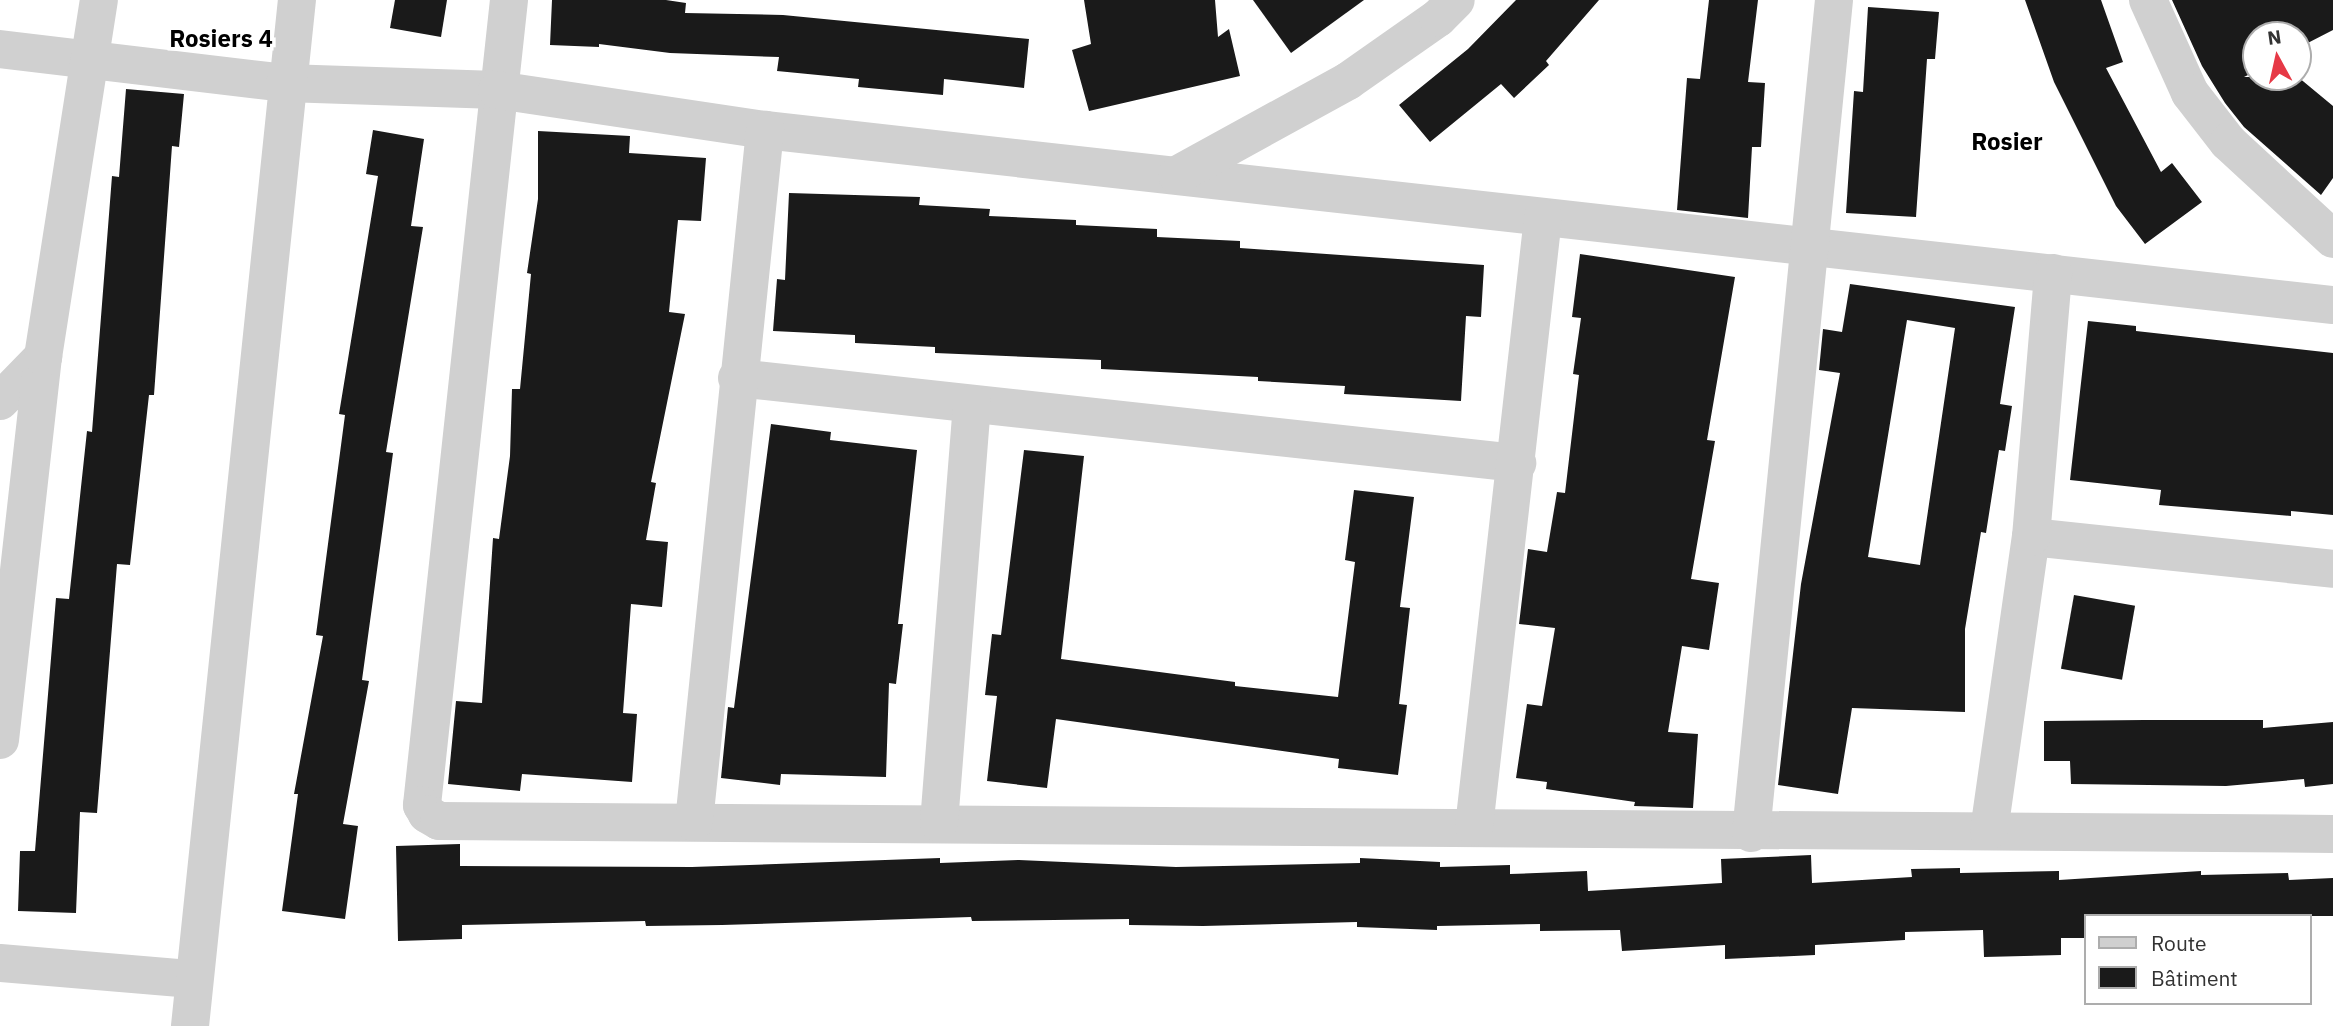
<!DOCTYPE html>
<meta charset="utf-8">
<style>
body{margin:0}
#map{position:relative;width:2333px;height:1026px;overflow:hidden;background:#fff;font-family:"IBM Plex Sans",sans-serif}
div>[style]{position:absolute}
.building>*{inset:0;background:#1a1a1a;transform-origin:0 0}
.minor>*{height:38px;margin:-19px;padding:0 19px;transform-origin:19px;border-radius:19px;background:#d0d0d0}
span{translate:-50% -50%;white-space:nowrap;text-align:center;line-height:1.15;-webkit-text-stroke:7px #fff;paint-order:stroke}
.neighbourhood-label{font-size:24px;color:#000;font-weight:700}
.legend{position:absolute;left:2084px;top:914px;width:228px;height:91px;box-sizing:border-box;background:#fff;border:2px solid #adadad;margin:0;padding:9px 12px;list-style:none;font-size:21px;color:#333}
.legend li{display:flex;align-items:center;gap:14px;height:35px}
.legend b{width:35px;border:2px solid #adadad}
.north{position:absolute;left:2242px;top:21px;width:70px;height:70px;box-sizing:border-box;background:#fff;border:2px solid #adadad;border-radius:50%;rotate:352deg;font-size:19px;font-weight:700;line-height:28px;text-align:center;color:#333}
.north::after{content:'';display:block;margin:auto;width:24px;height:32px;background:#e63946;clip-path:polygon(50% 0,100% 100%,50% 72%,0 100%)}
</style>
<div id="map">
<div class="building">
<div style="clip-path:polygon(395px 0,447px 0,441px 37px,390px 28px)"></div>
<div style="clip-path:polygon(552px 0,666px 0,686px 3px,685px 13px,783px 15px,1029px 39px,1024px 88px,944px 79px,943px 95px,858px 87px,859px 79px,777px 71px,779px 57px,670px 53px,599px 44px,599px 47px,550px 45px)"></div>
<div style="clip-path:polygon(1084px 0,1215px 0,1218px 37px,1229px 29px,1240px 76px,1089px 111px,1072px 50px,1091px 44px)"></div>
<div style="clip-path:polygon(1253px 0,1364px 0,1291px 53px)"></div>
<div style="clip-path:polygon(1516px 0,1599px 0,1546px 61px,1549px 65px,1514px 98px,1501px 84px,1430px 142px,1399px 105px,1468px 49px)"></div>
<div style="clip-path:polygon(1709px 0,1758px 0,1748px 82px,1765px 83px,1761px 147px,1752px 147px,1748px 218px,1677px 210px,1687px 78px,1700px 79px)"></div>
<div style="clip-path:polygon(2025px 0,2101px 0,2123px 62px,2106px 68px,2161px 172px,2172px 163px,2202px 202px,2145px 244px,2116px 206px,2054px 82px)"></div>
<div style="clip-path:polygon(2172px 0,2333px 0,2333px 30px,2298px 48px,2298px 35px,2256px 35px,2256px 71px,2244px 77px,2298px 77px,2333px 106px,2333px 178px,2321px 195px,2244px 127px,2225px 103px,2202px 66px)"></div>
<div style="clip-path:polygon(1868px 7px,1939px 12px,1935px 59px,1927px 59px,1916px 217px,1846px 213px,1854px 91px,1863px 92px)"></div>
<div style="clip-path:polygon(126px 89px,184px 94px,179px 147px,172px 146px,154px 395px,149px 395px,130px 565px,117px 564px,97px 813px,80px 812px,76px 913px,18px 911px,20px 851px,35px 851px,56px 598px,69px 599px,87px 431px,92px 432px,112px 176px,119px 177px)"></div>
<div style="clip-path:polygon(373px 130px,424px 139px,411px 226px,423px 227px,386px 452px,393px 453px,362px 680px,369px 681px,343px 824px,358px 826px,345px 919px,282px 911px,298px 794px,294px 794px,323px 636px,316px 635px,345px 415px,339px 414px,378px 176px,366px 174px)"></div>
<div style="clip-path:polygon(538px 131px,630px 136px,629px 153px,706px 158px,701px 221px,678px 220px,669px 312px,685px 314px,651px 482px,656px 483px,646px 540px,668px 542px,662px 607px,631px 604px,623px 713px,637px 714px,632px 782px,522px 774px,520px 791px,448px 784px,456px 701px,482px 703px,493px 538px,499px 539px,510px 456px,512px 389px,520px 389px,531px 274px,527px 273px,538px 199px)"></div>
<div style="clip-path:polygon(789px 193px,920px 197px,919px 205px,990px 209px,989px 216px,1076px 220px,1076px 225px,1157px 229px,1157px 237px,1240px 241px,1240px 248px,1484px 265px,1481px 317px,1466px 316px,1461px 401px,1344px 394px,1345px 386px,1258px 381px,1258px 377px,1101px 369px,1101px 360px,935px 353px,935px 347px,855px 343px,855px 335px,773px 331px,777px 279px,785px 280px)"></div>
<div style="clip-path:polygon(1580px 254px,1735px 277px,1707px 440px,1715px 441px,1691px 579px,1719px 583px,1709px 650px,1682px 646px,1668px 732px,1698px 734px,1693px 808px,1634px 806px,1635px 802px,1546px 789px,1547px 782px,1516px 778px,1527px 704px,1542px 706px,1555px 628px,1519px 624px,1528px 549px,1547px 552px,1557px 492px,1565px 493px,1579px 375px,1573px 374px,1581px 318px,1572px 317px)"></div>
<div style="clip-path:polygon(evenodd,1850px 284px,2015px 307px,2000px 404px,2012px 406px,2005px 451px,1999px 450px,1986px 533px,1981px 532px,1965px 629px,1965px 712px,1852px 708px,1838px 794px,1778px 785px,1801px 584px,1840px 373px,1819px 370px,1823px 329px,1842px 332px,1850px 284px,1907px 320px,1955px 328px,1920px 565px,1868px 557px,1907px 320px)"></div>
<div style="clip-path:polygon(2088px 321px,2136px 326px,2136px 331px,2333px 353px,2333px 515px,2291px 511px,2291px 516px,2159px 505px,2161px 490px,2070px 480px)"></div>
<div style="clip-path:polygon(771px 424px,831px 432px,830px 440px,917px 450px,898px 624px,903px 624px,896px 684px,889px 683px,886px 777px,781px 774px,780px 785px,721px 778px,728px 707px,734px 708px)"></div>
<div style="clip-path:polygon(1024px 450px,1084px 456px,1061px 659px,1235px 682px,1235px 686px,1338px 697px,1355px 562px,1345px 560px,1354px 490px,1414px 497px,1400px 607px,1410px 608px,1399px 704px,1407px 705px,1398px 775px,1338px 768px,1339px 759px,1056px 719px,1047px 788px,987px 781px,997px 696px,985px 695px,992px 634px,1001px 635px)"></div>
<div style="left:2074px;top:595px;width:62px;height:75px;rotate:10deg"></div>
<div style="clip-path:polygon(2144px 720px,2263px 720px,2263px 728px,2333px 722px,2333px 784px,2305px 787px,2304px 779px,2226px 786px,2071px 784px,2070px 761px,2044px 761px,2044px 721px)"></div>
<div style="clip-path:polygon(460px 844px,460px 866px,692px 867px,940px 858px,940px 863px,1019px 860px,1176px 867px,1360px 863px,1360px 858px,1440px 862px,1440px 867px,1510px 865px,1510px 874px,1587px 871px,1588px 891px,1722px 883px,1721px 859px,1811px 855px,1812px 883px,1912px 877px,1911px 869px,1960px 868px,1960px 873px,2059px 871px,2059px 880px,2201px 871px,2201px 875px,2288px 873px,2289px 880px,2333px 878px,2333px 916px,2086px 916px,2086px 938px,2061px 938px,2061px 955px,1984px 957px,1983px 930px,1905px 932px,1905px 940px,1815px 945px,1815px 955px,1725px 959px,1725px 945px,1622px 951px,1620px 930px,1540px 931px,1540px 924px,1437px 926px,1437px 930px,1357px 927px,1357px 922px,1203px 926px,1129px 925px,1129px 919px,972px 921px,971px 917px,722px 925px,646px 926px,645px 921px,462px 925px,462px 939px,398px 941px,396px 846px)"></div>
</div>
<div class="minor">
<div style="left:509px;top:0;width:810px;rotate:96.17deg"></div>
<div style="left:422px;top:805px;width:10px;rotate:61deg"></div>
<div style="left:427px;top:814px;width:14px;rotate:30deg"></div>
<div style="left:439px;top:821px;width:1894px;rotate:0.39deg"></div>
<div style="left:2148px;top:0;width:102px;rotate:65.7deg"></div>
<div style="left:2190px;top:93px;width:62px;rotate:52.2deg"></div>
<div style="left:2228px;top:142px;width:143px;rotate:42.7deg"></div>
<div style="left:0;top:49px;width:287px;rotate:6.8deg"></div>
<div style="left:285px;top:83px;width:212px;rotate:1.9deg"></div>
<div style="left:497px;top:90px;width:271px;rotate:8.5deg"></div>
<div style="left:765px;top:130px;width:1578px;rotate:6.37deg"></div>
<div style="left:1177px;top:175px;width:195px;rotate:-28.8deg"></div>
<div style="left:1348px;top:81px;width:110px;rotate:-35deg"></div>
<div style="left:1438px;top:18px;width:25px;rotate:-45deg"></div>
<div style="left:737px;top:378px;width:785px;rotate:6.22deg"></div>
<div style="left:0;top:401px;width:62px;rotate:-45.7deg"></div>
<div style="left:2031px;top:537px;width:304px;rotate:6deg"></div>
<div style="left:0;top:740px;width:385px;rotate:-83.6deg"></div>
<div style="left:43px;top:357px;width:361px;rotate:-81.1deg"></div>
<div style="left:694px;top:822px;width:696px;rotate:-84.14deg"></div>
<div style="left:939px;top:823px;width:420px;rotate:-85.5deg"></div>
<div style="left:1474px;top:827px;width:613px;rotate:-83.54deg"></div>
<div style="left:1989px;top:831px;width:297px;rotate:-81.9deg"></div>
<div style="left:2031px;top:537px;width:265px;rotate:-85.2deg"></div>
<div style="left:1751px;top:833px;width:837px;rotate:-84.31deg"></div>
<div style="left:0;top:963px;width:193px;rotate:4.8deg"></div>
<div style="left:190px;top:1026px;width:1032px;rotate:-84.05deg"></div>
</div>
<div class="neighbourhood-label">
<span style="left:221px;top:39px">Rosiers 4</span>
<span style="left:2007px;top:142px">Rosier</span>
</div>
<ul class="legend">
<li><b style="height:9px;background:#d0d0d0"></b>Route</li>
<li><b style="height:19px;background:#1a1a1a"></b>Bâtiment</li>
</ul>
<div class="north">N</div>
</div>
